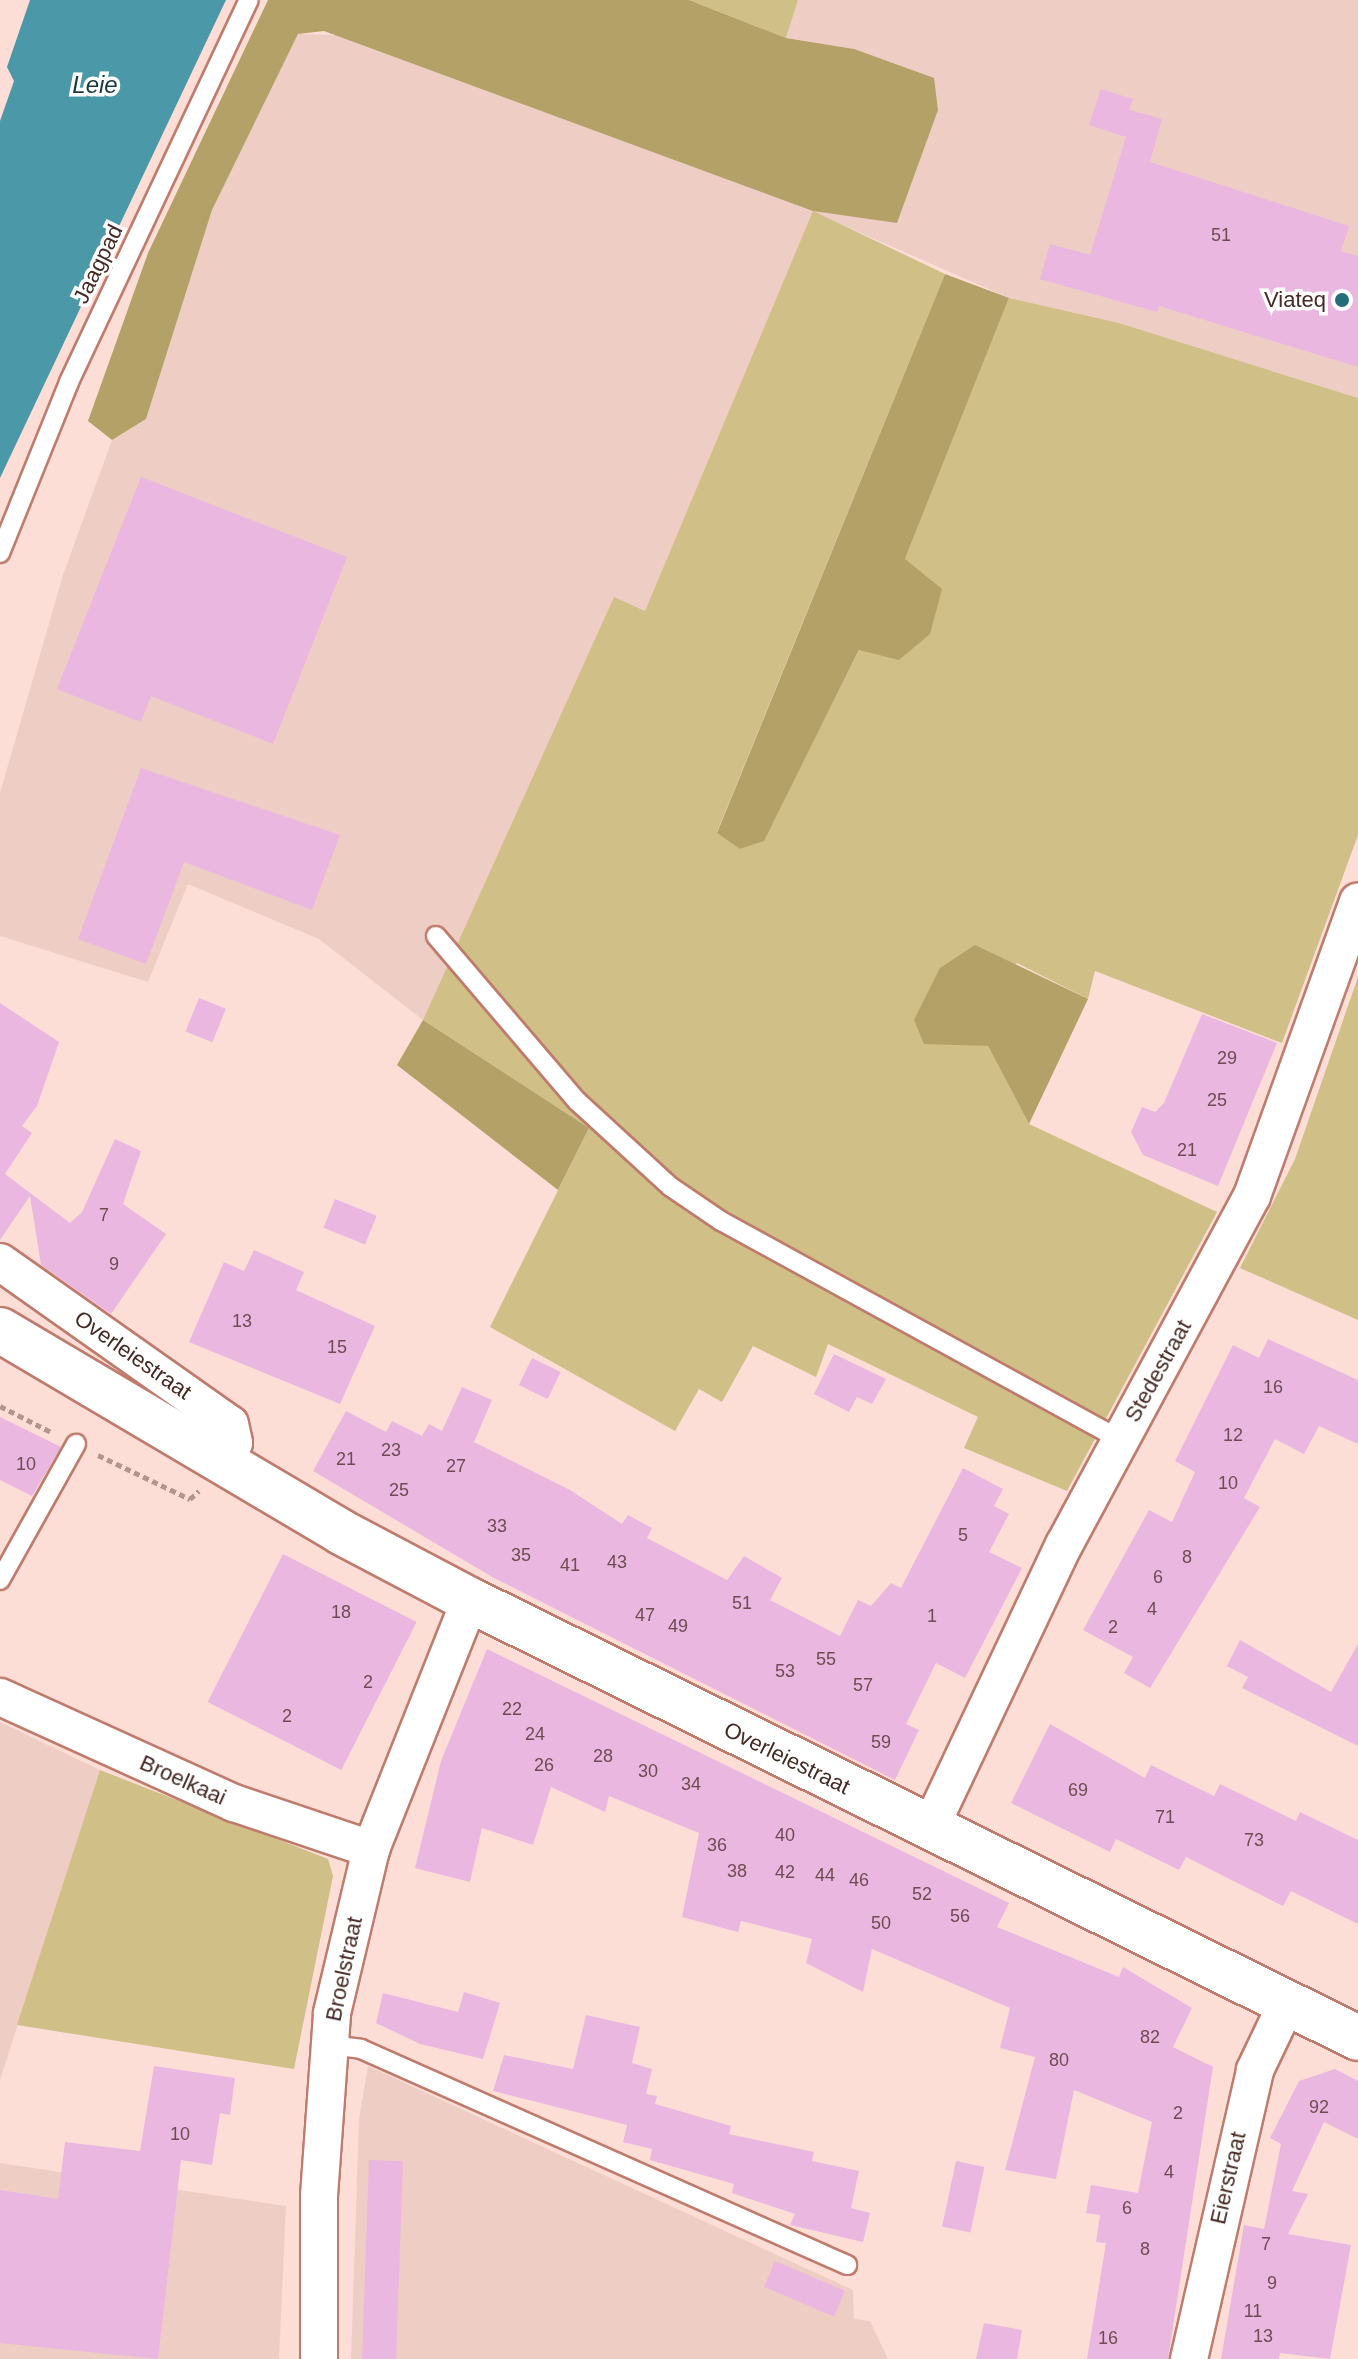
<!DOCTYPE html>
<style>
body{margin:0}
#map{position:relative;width:1358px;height:2359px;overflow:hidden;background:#fdded7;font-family:Helvetica,sans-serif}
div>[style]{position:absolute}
.built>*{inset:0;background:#eecdc5}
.green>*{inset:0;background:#d0bf87}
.forest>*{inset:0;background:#b3a167}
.water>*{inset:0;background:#4a98a8}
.building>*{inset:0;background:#eab7e1;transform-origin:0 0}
.path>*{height:5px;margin-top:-2.5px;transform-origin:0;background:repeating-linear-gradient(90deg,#b3958e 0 6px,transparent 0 10px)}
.roads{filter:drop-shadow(2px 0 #bf7b6c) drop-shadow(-2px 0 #bf7b6c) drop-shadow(0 2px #bf7b6c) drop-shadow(0 -2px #bf7b6c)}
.lane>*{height:18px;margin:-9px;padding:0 9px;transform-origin:9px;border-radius:9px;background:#fff}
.street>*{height:36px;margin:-18px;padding:0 18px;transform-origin:18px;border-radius:18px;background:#fff}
.secondary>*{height:44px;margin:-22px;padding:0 22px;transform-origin:22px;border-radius:22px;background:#fff}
.dots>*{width:22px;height:22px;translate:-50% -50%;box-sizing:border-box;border:4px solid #fff;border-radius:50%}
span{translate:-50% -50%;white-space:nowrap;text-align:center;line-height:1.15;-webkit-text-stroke:7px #fff;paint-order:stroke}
.number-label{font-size:18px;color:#6f4c52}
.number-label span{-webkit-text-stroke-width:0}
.street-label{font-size:22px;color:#462923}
.poi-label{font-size:22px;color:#462923}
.right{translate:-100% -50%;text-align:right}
.water-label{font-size:24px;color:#143941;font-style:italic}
</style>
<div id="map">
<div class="built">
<div style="clip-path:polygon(798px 0,1358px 0,1358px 398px,1119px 323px,1009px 298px,813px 212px,645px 611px,614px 598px,423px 1020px,319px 939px,188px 884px,148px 982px,0 936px,0 793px,63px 575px,112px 440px,146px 419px,212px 210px,298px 34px,854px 49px,786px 38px)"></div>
<div style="clip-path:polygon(0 1722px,100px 1770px,0 2080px)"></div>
<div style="clip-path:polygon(368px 2066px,853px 2290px,854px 2319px,870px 2321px,888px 2359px,351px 2359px,359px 2119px)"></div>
<div style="clip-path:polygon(0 2163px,286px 2206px,279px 2359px,0 2359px)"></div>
</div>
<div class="green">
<div style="clip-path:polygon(689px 0,798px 0,786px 38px)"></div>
<div style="clip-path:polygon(813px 211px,945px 274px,717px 832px,740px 849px,764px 840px,905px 559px,1009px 298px,1119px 323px,1358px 398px,1358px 835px,1282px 1043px,1095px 971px,1088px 999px,1017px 963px,961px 1044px,988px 1046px,1029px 1124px,1217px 1212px,1067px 1491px,964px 1448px,978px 1417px,828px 1344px,816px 1377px,753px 1346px,722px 1402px,699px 1389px,675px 1431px,490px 1327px,589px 1128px,423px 1020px,614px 597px,645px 611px)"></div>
<div style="clip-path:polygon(1358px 977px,1358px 1320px,1240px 1268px,1295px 1159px)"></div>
<div style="clip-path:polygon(100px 1770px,328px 1859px,333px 1876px,294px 2069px,17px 2025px)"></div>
</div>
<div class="forest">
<div style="clip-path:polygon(268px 0,689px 0,786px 38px,854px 49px,934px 78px,938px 110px,897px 223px,813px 211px,324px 31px,298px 34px,212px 210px,146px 419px,112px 440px,88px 421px,148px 253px)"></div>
<div style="clip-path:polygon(945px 274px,1009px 298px,905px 559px,942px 589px,930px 634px,899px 660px,859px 650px,764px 841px,740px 849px,717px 833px)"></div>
<div style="clip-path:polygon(975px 945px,1088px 999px,1029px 1124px,988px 1046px,924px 1044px,914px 1020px,940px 968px)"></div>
<div style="clip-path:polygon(423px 1020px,589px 1128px,558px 1190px,397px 1065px)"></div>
</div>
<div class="water">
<div style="clip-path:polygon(30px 0,226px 0,0 478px,0 121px,14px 81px,7px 67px)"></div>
</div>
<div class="building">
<div style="clip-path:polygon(1101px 89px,1133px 99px,1129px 110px,1162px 119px,1150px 162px,1349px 226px,1341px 251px,1358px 256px,1358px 367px,1159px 306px,1157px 312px,1040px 279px,1050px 244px,1090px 255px,1126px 137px,1089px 125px)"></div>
<div style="clip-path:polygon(141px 477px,347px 557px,273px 744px,151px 696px,141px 722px,57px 689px)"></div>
<div style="clip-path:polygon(141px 768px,340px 835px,312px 910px,184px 862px,146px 964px,78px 939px)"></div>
<div style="left:199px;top:998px;width:29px;height:36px;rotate:22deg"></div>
<div style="clip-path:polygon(0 1003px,59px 1042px,37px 1106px,22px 1126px,32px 1133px,5px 1174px,70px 1223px,82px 1212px,115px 1139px,141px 1151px,123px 1204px,166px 1234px,111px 1314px,41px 1265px,30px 1196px,0 1240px)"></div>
<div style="clip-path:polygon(1202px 1014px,1277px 1043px,1218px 1186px,1143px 1155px,1131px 1132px,1142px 1107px,1155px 1112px,1164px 1103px)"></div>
<div style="left:335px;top:1199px;width:45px;height:31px;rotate:22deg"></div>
<div style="clip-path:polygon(254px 1250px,304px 1272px,296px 1290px,375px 1326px,340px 1404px,189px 1342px,224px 1262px,244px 1271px)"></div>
<div style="clip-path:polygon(1268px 1339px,1358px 1380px,1358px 1444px,1319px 1426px,1304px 1454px,1275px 1439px,1244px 1498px,1260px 1507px,1150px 1688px,1124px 1673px,1133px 1657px,1083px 1630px,1149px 1510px,1172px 1522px,1195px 1472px,1175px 1461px,1233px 1345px,1259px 1358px)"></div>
<div style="clip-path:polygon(834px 1354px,886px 1379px,872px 1404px,857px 1397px,849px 1412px,814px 1394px)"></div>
<div style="left:532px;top:1358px;width:32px;height:30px;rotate:26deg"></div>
<div style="clip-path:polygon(462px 1387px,492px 1400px,474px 1442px,570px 1490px,622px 1524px,628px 1515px,652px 1528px,647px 1538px,727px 1580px,744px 1556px,782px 1578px,770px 1600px,840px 1636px,858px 1600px,871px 1606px,891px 1583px,901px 1588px,963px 1468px,1003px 1489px,994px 1506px,1009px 1514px,989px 1552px,1022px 1568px,965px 1678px,936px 1663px,906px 1724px,919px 1730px,895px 1780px,494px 1578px,313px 1471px,346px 1411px,386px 1432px,392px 1421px,422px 1436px,429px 1424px,442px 1431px)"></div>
<div style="clip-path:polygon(0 1417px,61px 1447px,32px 1496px,0 1480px)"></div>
<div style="left:283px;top:1554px;width:150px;height:166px;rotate:27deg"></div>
<div style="clip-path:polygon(1240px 1640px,1331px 1692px,1358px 1644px,1358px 1746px,1242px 1688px,1248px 1677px,1227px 1666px)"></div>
<div style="clip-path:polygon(487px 1649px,1009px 1903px,997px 1927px,1119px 1977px,1123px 1967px,1192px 2008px,1173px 2047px,1213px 2067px,1168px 2359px,1087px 2359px,1106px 2243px,1096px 2242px,1100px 2215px,1086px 2213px,1091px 2185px,1138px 2193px,1152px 2122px,1074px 2090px,1056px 2179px,1005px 2170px,1035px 2057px,1000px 2048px,1010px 2008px,872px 1949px,863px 1992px,806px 1963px,812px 1939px,741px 1921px,738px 1932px,682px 1917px,699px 1833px,609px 1796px,605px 1812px,551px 1787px,533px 1845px,482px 1828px,470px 1882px,415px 1868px,441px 1761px)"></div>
<div style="clip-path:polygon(1050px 1724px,1145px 1778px,1151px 1765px,1214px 1796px,1220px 1784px,1296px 1821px,1300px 1812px,1358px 1840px,1358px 1924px,1291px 1891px,1283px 1906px,1186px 1857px,1179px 1870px,1116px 1839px,1110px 1852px,1011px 1803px)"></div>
<div style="clip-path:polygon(464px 1992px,500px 2003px,483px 2059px,420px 2044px,376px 2023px,383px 1993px,458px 2012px)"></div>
<div style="clip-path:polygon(586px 2015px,640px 2027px,632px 2063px,652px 2069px,646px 2094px,657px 2096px,655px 2104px,731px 2126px,729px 2134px,814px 2152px,812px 2161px,859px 2171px,851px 2208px,870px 2213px,863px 2242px,790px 2225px,795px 2214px,732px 2193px,734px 2184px,650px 2160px,652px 2149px,623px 2142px,627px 2125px,493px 2091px,504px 2055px,573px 2069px)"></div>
<div style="clip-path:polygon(154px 2066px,235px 2078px,230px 2115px,220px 2113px,212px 2165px,181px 2160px,158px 2359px,0 2343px,0 2190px,58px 2199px,65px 2142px,140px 2151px)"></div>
<div style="clip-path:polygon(1335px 2069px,1358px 2081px,1358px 2139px,1324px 2122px,1292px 2191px,1308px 2194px,1288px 2234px,1351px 2245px,1330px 2359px,1280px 2353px,1279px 2359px,1221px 2359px,1244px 2225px,1264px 2229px,1281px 2144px,1270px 2138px,1299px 2081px)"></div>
<div style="left:369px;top:2160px;width:34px;height:199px;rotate:2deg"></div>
<div style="left:956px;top:2161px;width:29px;height:67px;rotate:12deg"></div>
<div style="left:775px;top:2261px;width:76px;height:28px;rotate:23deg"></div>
<div style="clip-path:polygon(984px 2323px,1022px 2330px,1017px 2359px,976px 2359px)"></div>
</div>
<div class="path">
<div style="left:0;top:1406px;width:59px;rotate:27deg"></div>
<div style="left:98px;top:1455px;width:102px;rotate:25.6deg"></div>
<div style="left:190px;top:1499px;width:12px;rotate:-42deg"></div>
</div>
<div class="roads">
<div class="lane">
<div style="left:0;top:553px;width:184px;rotate:-68deg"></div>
<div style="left:69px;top:382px;width:422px;rotate:-64.8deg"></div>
<div style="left:436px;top:936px;width:217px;rotate:49.5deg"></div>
<div style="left:577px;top:1101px;width:127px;rotate:42.5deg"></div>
<div style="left:671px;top:1187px;width:60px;rotate:34.2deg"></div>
<div style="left:721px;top:1221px;width:456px;rotate:28.7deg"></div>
<div style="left:0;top:1580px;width:156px;rotate:-60.8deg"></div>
<div style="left:330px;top:2045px;width:31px;rotate:7deg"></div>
<div style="left:361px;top:2049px;width:532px;rotate:23.96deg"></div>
</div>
<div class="street">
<div style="left:0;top:1262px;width:281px;rotate:35.2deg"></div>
<div style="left:230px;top:1424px;width:19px;rotate:78deg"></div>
<div style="left:234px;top:1443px;width:22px;rotate:117deg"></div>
<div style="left:0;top:1697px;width:257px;rotate:24.4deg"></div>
<div style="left:234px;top:1803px;width:145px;rotate:18.6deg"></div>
<div style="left:930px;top:1828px;width:313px;rotate:-64.7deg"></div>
<div style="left:1064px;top:1545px;width:396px;rotate:-61.7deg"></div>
<div style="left:1252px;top:1196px;width:313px;rotate:-70.2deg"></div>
<div style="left:319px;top:2359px;width:163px;rotate:-90deg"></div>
<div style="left:319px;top:2196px;width:183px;rotate:-85.9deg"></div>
<div style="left:332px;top:2013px;width:169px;rotate:-76.6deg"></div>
<div style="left:371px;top:1849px;width:268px;rotate:-68.3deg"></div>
<div style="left:1189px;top:2359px;width:296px;rotate:-77.1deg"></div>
<div style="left:1255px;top:2070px;width:74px;rotate:-64.5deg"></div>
</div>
<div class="secondary">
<div style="left:0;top:1330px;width:396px;rotate:30.6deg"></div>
<div style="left:341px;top:1532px;width:146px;rotate:27.8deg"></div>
<div style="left:470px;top:1600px;width:990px;rotate:26.25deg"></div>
</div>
</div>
<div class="dots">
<div style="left:1342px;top:300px;background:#266d7b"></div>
</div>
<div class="number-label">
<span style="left:1221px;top:235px">51</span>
<span style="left:1227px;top:1058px">29</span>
<span style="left:1217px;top:1100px">25</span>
<span style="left:1187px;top:1150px">21</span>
<span style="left:104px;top:1215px">7</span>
<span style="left:114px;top:1264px">9</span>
<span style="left:242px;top:1321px">13</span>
<span style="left:337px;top:1347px">15</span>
<span style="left:1273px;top:1387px">16</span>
<span style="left:1233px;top:1435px">12</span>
<span style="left:391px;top:1450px">23</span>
<span style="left:346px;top:1459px">21</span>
<span style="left:26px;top:1464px">10</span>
<span style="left:456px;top:1466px">27</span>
<span style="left:1228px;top:1483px">10</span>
<span style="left:399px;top:1490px">25</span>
<span style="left:497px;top:1526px">33</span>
<span style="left:963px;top:1535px">5</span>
<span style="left:521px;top:1555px">35</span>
<span style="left:1187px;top:1557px">8</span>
<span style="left:617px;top:1562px">43</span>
<span style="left:570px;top:1565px">41</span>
<span style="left:1158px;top:1577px">6</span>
<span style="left:742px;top:1603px">51</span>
<span style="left:1152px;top:1609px">4</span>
<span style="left:341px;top:1612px">18</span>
<span style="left:645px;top:1615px">47</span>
<span style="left:932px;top:1616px">1</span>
<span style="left:678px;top:1626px">49</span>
<span style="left:1113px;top:1627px">2</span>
<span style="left:826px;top:1659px">55</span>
<span style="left:785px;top:1671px">53</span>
<span style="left:368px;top:1682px">2</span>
<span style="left:863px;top:1685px">57</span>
<span style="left:512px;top:1709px">22</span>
<span style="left:287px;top:1716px">2</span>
<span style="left:535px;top:1734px">24</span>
<span style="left:881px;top:1742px">59</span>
<span style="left:603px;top:1756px">28</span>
<span style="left:544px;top:1765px">26</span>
<span style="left:648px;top:1771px">30</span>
<span style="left:691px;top:1784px">34</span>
<span style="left:1078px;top:1790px">69</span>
<span style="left:1165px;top:1817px">71</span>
<span style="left:785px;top:1835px">40</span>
<span style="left:1254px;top:1840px">73</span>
<span style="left:717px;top:1845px">36</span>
<span style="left:737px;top:1871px">38</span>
<span style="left:785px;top:1872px">42</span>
<span style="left:825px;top:1875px">44</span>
<span style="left:859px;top:1880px">46</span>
<span style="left:922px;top:1894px">52</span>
<span style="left:960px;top:1916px">56</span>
<span style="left:881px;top:1923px">50</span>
<span style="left:1150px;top:2037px">82</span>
<span style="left:1059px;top:2060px">80</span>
<span style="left:1319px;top:2107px">92</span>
<span style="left:1178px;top:2113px">2</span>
<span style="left:180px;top:2134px">10</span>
<span style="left:1169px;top:2172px">4</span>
<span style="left:1127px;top:2208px">6</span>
<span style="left:1266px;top:2244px">7</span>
<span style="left:1145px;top:2249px">8</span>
<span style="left:1272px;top:2283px">9</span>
<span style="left:1253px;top:2311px">11</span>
<span style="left:1263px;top:2336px">13</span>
<span style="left:1108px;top:2338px">16</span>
</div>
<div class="street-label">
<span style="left:98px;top:264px;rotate:-64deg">Jaagpad</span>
<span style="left:133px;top:1355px;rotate:35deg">Overleiestraat</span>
<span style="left:1158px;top:1371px;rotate:-61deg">Stedestraat</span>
<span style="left:787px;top:1758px;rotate:26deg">Overleiestraat</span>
<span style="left:183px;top:1780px;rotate:24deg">Broelkaai</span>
<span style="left:344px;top:1969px;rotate:-78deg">Broelstraat</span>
<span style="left:1228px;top:2178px;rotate:-77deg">Eierstraat</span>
</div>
<div class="poi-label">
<span class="right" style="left:1326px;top:300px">Viateq</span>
</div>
<div class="water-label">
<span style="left:95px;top:85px">Leie</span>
</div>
</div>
